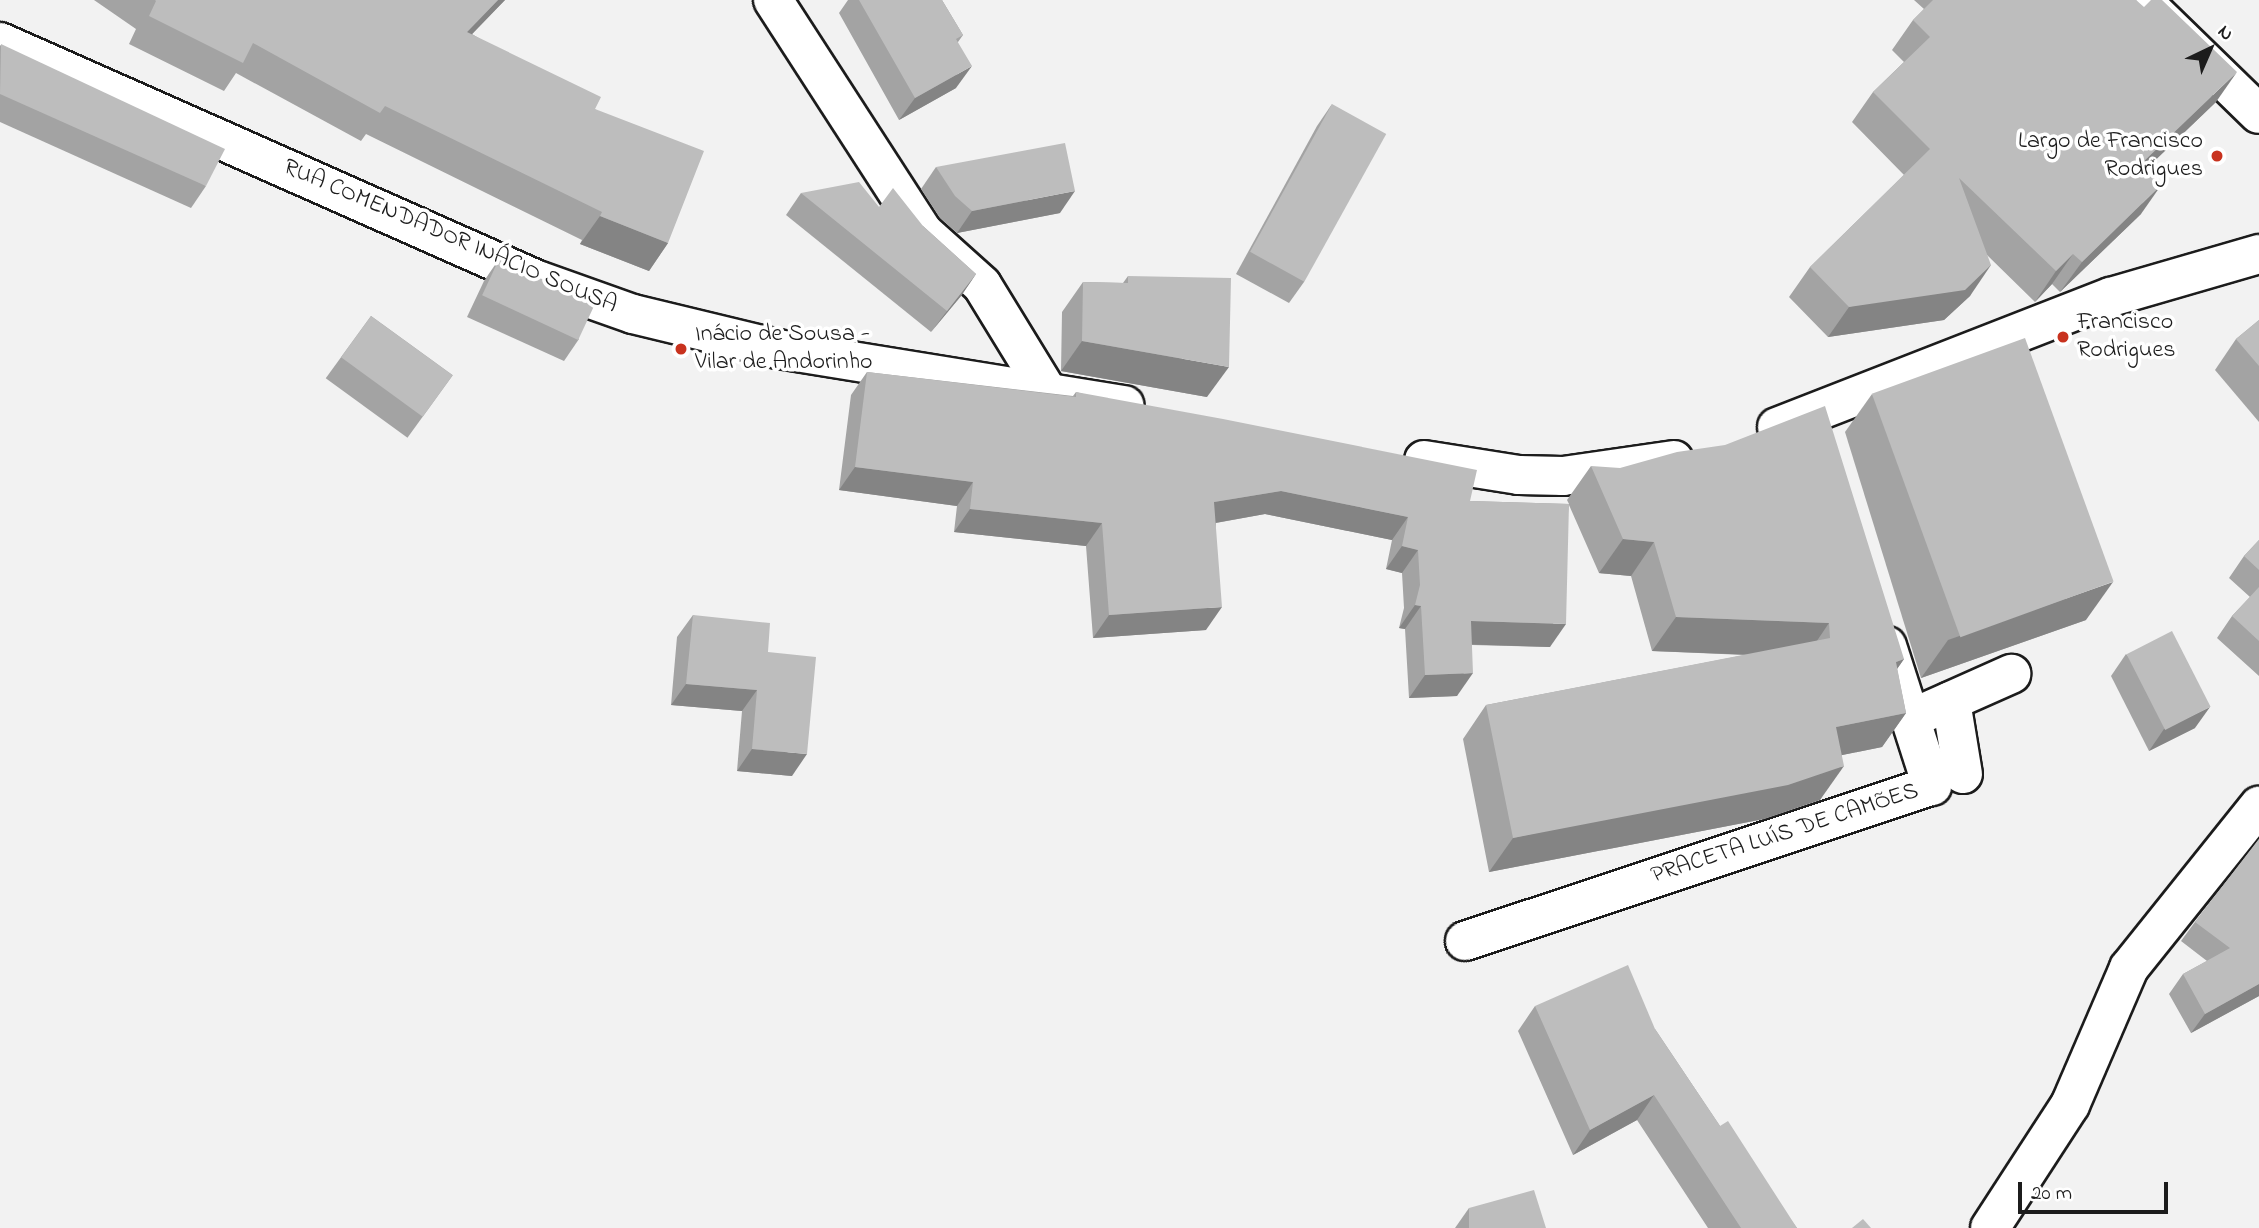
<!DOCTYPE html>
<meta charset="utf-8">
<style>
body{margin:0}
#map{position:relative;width:2259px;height:1228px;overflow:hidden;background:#f2f2f2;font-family:"Indie Flower",sans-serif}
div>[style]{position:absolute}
.roads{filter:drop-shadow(2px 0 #1c1c1c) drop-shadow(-2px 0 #1c1c1c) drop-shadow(0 2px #1c1c1c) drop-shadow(0 -2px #1c1c1c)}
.minor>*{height:38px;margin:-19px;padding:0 19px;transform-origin:19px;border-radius:19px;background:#fff}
.wall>*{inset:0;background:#a3a3a3;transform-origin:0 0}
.shaded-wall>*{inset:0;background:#848484}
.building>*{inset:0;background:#bdbdbd;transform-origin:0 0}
.dots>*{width:19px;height:19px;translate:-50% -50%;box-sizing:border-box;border:4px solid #fff;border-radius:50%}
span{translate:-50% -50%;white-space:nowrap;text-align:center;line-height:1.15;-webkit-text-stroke:7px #fff;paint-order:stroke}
.poi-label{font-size:24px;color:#1c1c1c}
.right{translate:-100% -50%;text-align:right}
.left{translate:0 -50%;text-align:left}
.street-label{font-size:24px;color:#1c1c1c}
.north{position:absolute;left:2175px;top:14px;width:70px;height:70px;-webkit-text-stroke:5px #fff;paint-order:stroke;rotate:44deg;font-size:19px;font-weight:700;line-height:28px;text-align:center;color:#1c1c1c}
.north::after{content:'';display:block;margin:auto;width:24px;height:32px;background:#1c1c1c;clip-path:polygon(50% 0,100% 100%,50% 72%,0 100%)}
.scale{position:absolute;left:2018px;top:1182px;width:150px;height:32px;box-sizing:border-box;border:4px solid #1c1c1c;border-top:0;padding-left:9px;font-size:21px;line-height:24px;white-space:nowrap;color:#1c1c1c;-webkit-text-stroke:5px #fff;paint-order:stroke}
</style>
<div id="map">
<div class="roads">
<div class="minor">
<div style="left:773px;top:0;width:276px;rotate:57.1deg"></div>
<div style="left:923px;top:232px;width:79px;rotate:41.9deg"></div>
<div style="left:982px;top:285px;width:124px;rotate:58.5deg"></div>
<div style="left:2130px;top:0;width:27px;rotate:27deg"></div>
<div style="left:2154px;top:12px;width:146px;rotate:44.2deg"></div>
<div style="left:0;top:42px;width:587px;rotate:23.9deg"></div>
<div style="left:537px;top:280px;width:102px;rotate:19.5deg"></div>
<div style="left:633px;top:314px;width:149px;rotate:13.6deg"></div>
<div style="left:778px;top:349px;width:351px;rotate:9.2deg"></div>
<div style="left:1777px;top:427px;width:358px;rotate:-21.3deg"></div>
<div style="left:2111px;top:297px;width:154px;rotate:-16.2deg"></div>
<div style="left:1424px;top:460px;width:96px;rotate:9deg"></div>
<div style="left:1519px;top:475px;width:44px;rotate:1.3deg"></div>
<div style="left:1563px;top:476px;width:112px;rotate:-8.2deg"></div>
<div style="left:1951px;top:701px;width:74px;rotate:80.7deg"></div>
<div style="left:1910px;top:719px;width:111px;rotate:-24deg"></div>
<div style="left:1465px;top:941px;width:492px;rotate:-18.4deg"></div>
<div style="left:1932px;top:786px;width:147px;rotate:-107.8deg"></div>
<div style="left:1990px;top:1228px;width:147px;rotate:-57deg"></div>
<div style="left:2070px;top:1105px;width:149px;rotate:-66.7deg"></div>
<div style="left:2129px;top:968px;width:208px;rotate:-51.3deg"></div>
</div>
</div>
<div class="wall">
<div style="clip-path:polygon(94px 0,505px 0,472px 34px,595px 109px,668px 243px,649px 271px,580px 244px,582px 240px,366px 134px,361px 141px,236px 73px,224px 91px,129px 44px,136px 29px)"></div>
<div style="clip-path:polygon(848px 0,942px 0,963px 35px,958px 42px,956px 88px,899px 120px,839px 13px)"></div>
<div style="clip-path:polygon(1914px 0,2136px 0,2216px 102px,2147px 168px,2141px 214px,2060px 292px,2052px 284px,2035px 302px,1987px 255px,1970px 296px,1944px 320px,1828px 337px,1789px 297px,1810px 267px,1904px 175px,1852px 122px,1873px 92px,1904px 62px,1892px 50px,1913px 20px,1924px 9px)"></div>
<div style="clip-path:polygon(0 45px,206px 186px,191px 208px,0 122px)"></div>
<div style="clip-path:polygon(1332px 104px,1304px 282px,1289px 303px,1236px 274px,1317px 126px)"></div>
<div style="clip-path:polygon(936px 167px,1060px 213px,957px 233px,940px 218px,921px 189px)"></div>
<div style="clip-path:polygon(801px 193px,879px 207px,923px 226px,976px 274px,961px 296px,931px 332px,786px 215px)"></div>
<div style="clip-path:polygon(499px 259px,579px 339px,564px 361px,467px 317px,484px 281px)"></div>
<div style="clip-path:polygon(1128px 276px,1207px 397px,1061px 371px,1062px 312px,1083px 282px,1123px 283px)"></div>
<div style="left:371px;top:316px;width:101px;height:77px;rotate:36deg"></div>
<div style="clip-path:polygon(2259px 320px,2259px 422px,2215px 370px,2236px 339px)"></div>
<div style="clip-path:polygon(867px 372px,1073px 396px,1076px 392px,1470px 501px,1569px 504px,1567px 500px,1591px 466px,1904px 659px,1897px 669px,1906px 713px,1882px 747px,1842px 755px,1820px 800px,1764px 819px,1489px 872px,1463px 739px,1486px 705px,1745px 655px,1652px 651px,1631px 576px,1599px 573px,1569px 505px,1550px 647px,1472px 645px,1457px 696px,1409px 698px,1405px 629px,1399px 628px,1404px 608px,1402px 573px,1386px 569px,1392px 540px,1265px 514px,1216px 523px,1206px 630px,1093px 638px,1086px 546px,954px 532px,957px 506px,839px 490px,851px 395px)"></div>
<div style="clip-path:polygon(1872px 394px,2086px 620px,1921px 678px,1845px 432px)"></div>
<div style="clip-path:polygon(2259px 540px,2259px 676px,2217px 638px,2232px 616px,2250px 597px,2229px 578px,2244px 556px)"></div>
<div style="clip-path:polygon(693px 615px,768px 652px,792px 776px,737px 771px,742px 711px,671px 705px,677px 637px)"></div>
<div style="clip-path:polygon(2126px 654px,2195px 728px,2149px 751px,2111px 676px)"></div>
<div style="clip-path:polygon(2259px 839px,2259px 996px,2191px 1033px,2169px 994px,2183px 974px,2207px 961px,2181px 941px,2195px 922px)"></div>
<div style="clip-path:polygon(1535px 1006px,1655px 1029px,1720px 1126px,1797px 1228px,1708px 1228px,1637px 1120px,1573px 1155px,1518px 1031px)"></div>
<div style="clip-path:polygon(1469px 1208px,1546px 1228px,1455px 1228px)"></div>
</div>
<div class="shaded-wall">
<div style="clip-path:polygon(498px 0,505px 0,447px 60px,467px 32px)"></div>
<div style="clip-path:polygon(972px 66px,956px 88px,899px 120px,915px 98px)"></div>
<div style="clip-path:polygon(2237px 72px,2216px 102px,2121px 193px,2142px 163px)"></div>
<div style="clip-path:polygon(2162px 184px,2141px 214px,2060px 292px,2082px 262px)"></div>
<div style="clip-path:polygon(1075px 191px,1060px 213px,957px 233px,972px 211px)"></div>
<div style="clip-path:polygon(600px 216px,668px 243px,649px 271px,580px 244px)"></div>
<div style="clip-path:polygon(2073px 254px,2052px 284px,2035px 302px,2056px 271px)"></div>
<div style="clip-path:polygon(1991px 265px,1970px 296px,1944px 320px,1828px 337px,1849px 307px)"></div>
<div style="clip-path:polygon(976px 274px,961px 296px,931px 332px,947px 311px)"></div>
<div style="clip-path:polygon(1082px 341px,1229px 367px,1207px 397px,1061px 371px)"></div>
<div style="clip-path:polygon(855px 467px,973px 482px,957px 506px,839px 490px)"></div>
<div style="clip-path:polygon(1281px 491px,1408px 517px,1392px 540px,1265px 514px,1198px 526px,1214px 502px)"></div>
<div style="clip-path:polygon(970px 509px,1102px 523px,1086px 546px,954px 532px)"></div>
<div style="clip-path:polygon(1623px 539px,1654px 542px,1631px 576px,1599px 573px)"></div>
<div style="clip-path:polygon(1402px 546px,1418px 550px,1402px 573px,1386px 569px)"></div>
<div style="clip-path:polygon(2113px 582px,2086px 620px,1921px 678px,1948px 640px)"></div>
<div style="clip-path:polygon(1415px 605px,1421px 606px,1405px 629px,1399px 628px)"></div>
<div style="clip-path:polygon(1222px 607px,1206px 630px,1093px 638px,1109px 615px)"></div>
<div style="clip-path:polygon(1676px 617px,1829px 623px,1806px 657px,1652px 651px)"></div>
<div style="clip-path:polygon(1471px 621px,1566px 624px,1550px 647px,1455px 644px)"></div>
<div style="clip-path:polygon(1904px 659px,1880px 693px,1896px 662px)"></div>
<div style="clip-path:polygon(1473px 673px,1457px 696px,1409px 698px,1425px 675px)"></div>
<div style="clip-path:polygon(686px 684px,757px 690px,742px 711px,671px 705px)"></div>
<div style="clip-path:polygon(2210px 707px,2195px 728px,2149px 751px,2164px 729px)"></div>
<div style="clip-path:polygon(1906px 713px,1882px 747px,1813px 761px,1836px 727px)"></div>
<div style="clip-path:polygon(752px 749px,807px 754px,792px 776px,737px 771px)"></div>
<div style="clip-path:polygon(1844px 766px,1820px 800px,1764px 819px,1489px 872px,1513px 838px)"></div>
<div style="clip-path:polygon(2259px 984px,2259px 996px,2191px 1033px,2205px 1014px)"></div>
<div style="clip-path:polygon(1654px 1095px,1637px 1120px,1573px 1155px,1590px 1130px)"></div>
</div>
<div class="building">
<div style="clip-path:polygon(155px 0,498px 0,467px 32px,601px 97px,595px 109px,704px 151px,668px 243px,600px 216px,602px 212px,385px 106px,380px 113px,253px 43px,243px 63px,149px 16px,156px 1px)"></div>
<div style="clip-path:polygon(859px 0,942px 0,963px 35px,956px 39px,972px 66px,915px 98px)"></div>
<div style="clip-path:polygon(1933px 0,2136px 0,2144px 7px,2151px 0,2162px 0,2237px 72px,2142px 163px,2162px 184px,2082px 262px,2073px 254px,2056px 271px,1959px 178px,1991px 265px,1965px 290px,1849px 307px,1810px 267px,1930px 149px,1873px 92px,1930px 37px,1913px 20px)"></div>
<div style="clip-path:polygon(1px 44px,225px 149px,206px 186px,0 94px)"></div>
<div style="left:1332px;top:104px;width:62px;height:169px;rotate:29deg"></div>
<div style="clip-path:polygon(1065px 143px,1075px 191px,972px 211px,955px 196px,936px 167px)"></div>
<div style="clip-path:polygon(859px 182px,879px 207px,893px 188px,923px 226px,976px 274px,947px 311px,801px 193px)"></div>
<div style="left:499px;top:259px;width:106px;height:40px;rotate:25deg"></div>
<div style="clip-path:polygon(1128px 276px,1231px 278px,1229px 367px,1082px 341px,1083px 282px,1128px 283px)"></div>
<div style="left:371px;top:316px;width:101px;height:51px;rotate:36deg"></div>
<div style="clip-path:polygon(2259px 320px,2259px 366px,2236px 339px)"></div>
<div style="left:2025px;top:338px;width:259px;height:163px;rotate:70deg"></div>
<div style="clip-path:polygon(867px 372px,1076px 397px,1076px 392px,1223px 419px,1477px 470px,1470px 501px,1569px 504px,1566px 624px,1471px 621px,1473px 673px,1425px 675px,1421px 606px,1415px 605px,1420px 585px,1418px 550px,1402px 546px,1408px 517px,1281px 491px,1214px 502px,1222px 607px,1109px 615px,1102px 523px,970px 509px,973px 482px,855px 467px)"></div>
<div style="clip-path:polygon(1825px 406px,1904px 659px,1896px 662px,1906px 713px,1836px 727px,1844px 766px,1788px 785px,1513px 838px,1486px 705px,1830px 638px,1829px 623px,1676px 617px,1654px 542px,1623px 539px,1591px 466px,1620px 468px,1677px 452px,1725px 445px)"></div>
<div style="clip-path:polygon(2259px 540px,2259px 570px,2244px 556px)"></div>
<div style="clip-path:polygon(2259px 587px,2259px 641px,2232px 616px)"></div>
<div style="clip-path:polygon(693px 615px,770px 623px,768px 652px,816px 657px,807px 754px,752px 749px,757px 690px,686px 684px)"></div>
<div style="left:2172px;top:631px;width:85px;height:51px;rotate:63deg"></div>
<div style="clip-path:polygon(2259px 839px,2259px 984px,2205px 1014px,2183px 974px,2230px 948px,2195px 922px)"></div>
<div style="clip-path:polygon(1628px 965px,1655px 1029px,1720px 1126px,1728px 1121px,1797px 1228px,1741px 1228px,1654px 1095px,1590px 1130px,1535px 1006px)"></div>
<div style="clip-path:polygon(1534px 1190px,1546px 1228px,1467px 1228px,1469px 1228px,1469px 1208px)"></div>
<div style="clip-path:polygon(1863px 1219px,1871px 1228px,1852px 1228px)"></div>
</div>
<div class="dots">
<div style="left:2217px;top:156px;background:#c8321e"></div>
<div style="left:2063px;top:337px;background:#c8321e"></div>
<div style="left:681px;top:349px;background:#c8321e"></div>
</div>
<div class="poi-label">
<span class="right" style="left:2203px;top:156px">Largo de Francisco<br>Rodrigues</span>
<span class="left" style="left:2077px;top:337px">Francisco<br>Rodrigues</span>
<span class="left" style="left:695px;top:349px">Inácio de Sousa -<br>Vilar de Andorinho</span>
</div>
<div class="street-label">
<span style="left:450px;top:237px;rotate:23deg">RUA COMENDADOR INÁCIO SOUSA</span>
<span style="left:1785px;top:834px;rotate:-18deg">PRACETA LUÍS DE CAMÕES</span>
</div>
<div class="north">N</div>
<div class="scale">20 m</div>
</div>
